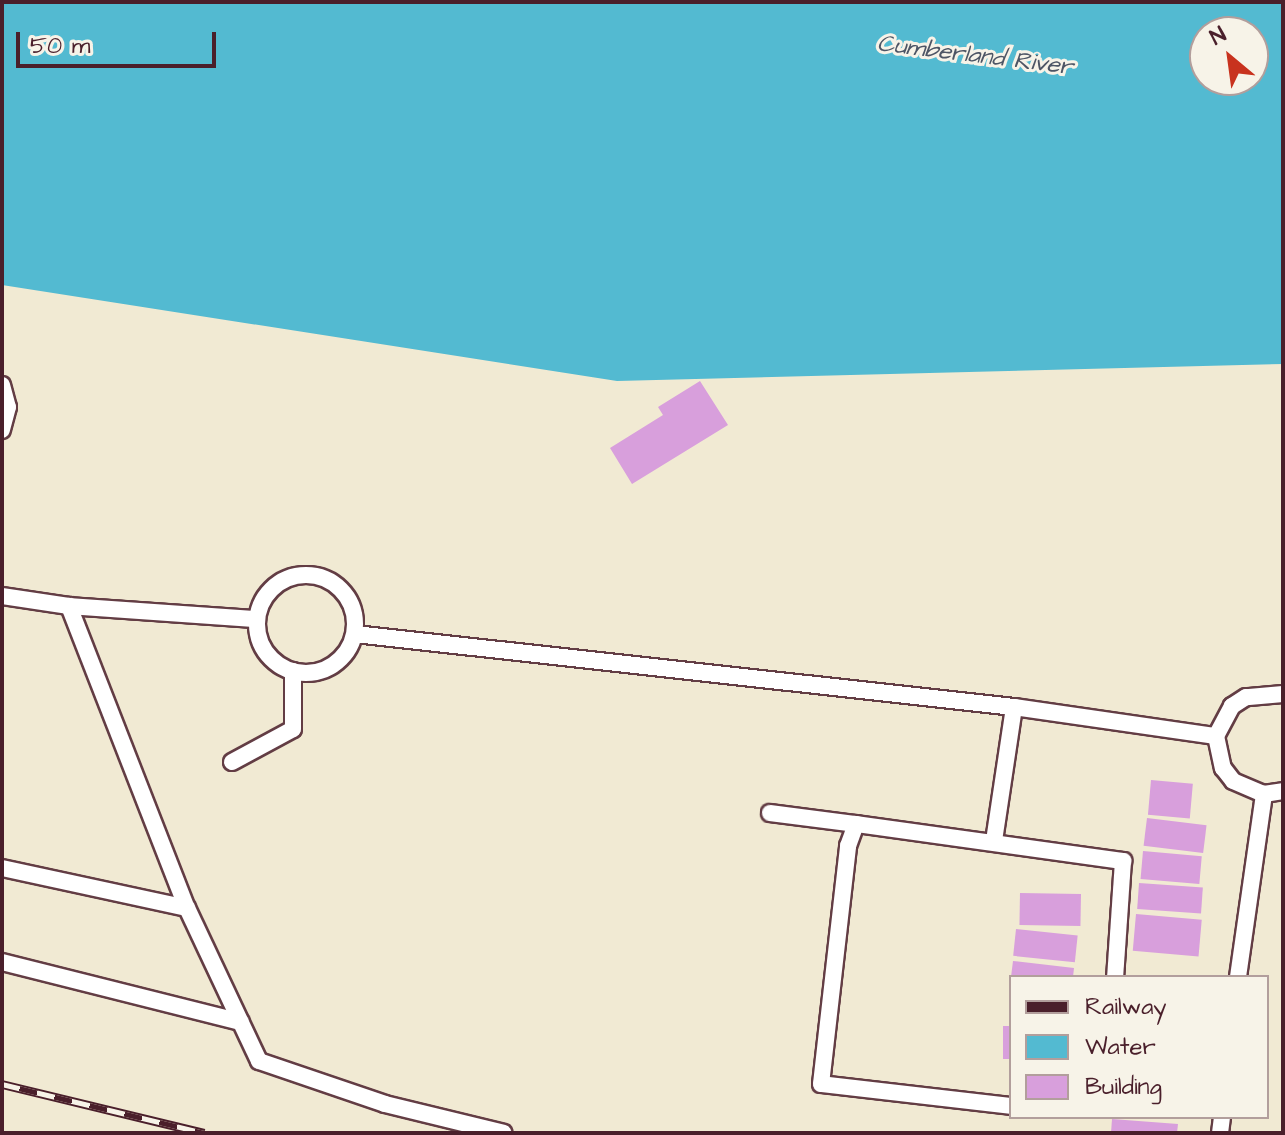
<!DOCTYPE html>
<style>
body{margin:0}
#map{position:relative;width:1285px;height:1135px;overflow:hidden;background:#f1ead3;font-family:"Architects Daughter",sans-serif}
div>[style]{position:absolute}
.water>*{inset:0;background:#53bad1}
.building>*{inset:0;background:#d89fdc;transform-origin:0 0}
.roads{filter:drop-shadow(2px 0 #633d44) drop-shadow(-2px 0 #633d44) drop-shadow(0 2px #633d44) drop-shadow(0 -2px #633d44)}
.lane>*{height:16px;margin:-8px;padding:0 8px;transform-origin:8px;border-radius:8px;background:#fff}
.lane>.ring{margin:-8px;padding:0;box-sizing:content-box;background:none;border:16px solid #fff;border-radius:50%}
.rail>*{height:9px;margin-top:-4.5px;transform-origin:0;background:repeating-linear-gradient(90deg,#f7f3e8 0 18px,#4a1f2b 0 36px);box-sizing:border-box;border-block:2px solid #4a1f2b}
span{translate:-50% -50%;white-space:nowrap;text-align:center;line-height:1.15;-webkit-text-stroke:6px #f7f3e8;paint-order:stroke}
.water-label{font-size:24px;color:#4d5565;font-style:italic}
.frame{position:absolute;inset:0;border:4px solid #4a1f2b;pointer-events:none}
.legend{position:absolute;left:1009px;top:975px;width:260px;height:144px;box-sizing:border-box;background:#f7f3e8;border:2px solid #b29e9c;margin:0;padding:10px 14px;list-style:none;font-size:24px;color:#4a1f2b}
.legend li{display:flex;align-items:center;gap:16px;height:40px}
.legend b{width:40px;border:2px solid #b29e9c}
.north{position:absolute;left:1189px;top:16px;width:80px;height:80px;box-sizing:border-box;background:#f7f3e8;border:2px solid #b29e9c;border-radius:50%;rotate:331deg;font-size:22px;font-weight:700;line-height:32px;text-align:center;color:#4a1f2b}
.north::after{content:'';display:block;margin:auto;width:28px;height:36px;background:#c8321e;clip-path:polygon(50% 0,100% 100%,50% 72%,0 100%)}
.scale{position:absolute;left:16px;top:32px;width:200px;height:36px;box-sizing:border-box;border:4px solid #4a1f2b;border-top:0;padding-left:10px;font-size:24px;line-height:28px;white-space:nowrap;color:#4a1f2b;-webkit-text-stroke:6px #f7f3e8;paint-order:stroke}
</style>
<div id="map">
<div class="water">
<div style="clip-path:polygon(evenodd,2px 2px,1283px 2px,1283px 364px,617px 381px,2px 285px,2px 2px,1205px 32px,1253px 32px,1253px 80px,1205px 80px,1205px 32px)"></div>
</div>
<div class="building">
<div style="clip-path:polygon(700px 381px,728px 425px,632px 484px,610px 448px,663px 415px,658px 407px)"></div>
<div style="left:1151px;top:780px;width:42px;height:35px;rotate:5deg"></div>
<div style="left:1147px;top:818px;width:60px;height:28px;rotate:7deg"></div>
<div style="left:1143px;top:851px;width:59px;height:28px;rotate:5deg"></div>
<div style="left:1139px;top:883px;width:64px;height:26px;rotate:4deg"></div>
<div style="left:1020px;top:893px;width:61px;height:32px;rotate:1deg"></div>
<div style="left:1136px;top:914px;width:66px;height:37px;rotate:5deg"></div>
<div style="left:1016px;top:929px;width:62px;height:27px;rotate:6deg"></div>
<div style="clip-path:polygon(1013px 961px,1074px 968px,1073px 977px,1011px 977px)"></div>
<div style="left:1003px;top:1026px;width:8px;height:33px"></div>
<div style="clip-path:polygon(1112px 1119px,1178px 1124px,1177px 1133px,1111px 1133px)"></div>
</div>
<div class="roads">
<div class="lane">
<div style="left:2px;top:385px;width:23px;rotate:75deg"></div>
<div style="left:8px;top:407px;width:24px;rotate:105deg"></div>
<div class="ring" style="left:257px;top:575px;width:82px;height:82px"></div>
<div style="left:2px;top:596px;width:68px;rotate:8.5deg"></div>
<div style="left:69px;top:606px;width:324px;rotate:68.7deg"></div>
<div style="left:187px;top:908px;width:169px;rotate:64.8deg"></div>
<div style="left:259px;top:1061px;width:133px;rotate:18.8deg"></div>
<div style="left:385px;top:1104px;width:122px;rotate:13.7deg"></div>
<div style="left:69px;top:606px;width:188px;rotate:4deg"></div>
<div style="left:355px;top:634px;width:663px;rotate:6.32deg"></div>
<div style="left:1014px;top:707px;width:204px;rotate:8.2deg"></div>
<div style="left:1283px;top:694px;width:37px;rotate:175deg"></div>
<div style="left:1246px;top:697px;width:17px;rotate:147deg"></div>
<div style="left:1232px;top:706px;width:34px;rotate:118deg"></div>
<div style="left:1216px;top:736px;width:33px;rotate:78deg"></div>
<div style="left:1223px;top:768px;width:16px;rotate:52deg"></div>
<div style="left:1233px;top:781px;width:34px;rotate:23deg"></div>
<div style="left:1264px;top:794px;width:19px;rotate:-9deg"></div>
<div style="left:232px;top:762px;width:69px;rotate:-28.4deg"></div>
<div style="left:293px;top:729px;width:58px;rotate:-90deg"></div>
<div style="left:770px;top:813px;width:87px;rotate:7.3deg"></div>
<div style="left:994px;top:841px;width:135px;rotate:-81.5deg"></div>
<div style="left:2px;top:868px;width:189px;rotate:12.2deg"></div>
<div style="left:2px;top:962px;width:246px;rotate:14.1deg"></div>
<div style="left:1238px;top:977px;width:185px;rotate:-81.9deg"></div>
<div style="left:1011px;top:1106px;width:191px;rotate:-173.4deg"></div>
<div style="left:821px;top:1084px;width:240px;rotate:-83.5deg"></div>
<div style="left:848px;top:846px;width:23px;rotate:-70deg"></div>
<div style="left:856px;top:824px;width:270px;rotate:7.9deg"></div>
<div style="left:1123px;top:861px;width:116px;rotate:93.9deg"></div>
<div style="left:1220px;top:1133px;width:16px;rotate:-83deg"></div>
</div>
</div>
<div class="rail">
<div style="left:2px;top:1084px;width:208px;rotate:13.6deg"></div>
</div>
<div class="water-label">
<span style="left:975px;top:56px;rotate:7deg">Cumberland River</span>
</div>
<div class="frame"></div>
<ul class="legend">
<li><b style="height:10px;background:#4a1f2b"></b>Railway</li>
<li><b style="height:22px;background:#53bad1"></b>Water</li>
<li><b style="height:22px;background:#d89fdc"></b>Building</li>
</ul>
<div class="north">N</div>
<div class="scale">50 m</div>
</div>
